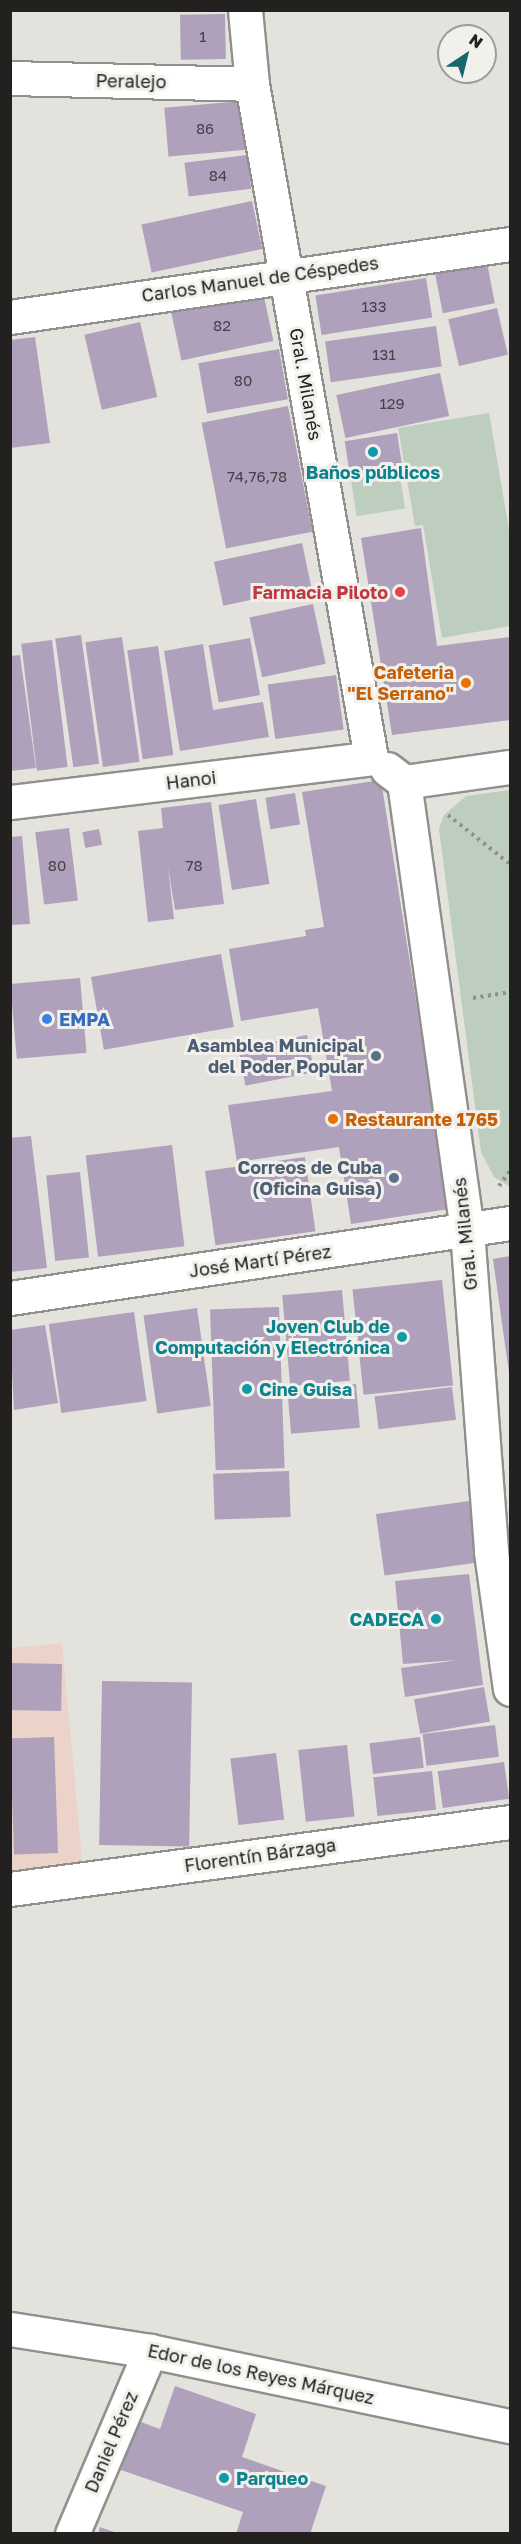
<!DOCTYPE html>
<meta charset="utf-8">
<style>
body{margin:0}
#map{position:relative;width:521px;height:2544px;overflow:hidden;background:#e4e2dd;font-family:"Golos Text",sans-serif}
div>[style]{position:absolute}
.education>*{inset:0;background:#ebd3c9}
.green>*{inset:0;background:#bdcebe;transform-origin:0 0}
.building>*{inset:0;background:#afa0bb;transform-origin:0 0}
.path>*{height:4px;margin-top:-2px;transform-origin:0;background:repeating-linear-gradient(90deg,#908f8b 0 3px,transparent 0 7.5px)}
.roads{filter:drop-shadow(2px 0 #91908c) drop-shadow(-2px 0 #91908c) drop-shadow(0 2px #91908c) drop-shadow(0 -2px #91908c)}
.minor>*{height:33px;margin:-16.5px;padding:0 16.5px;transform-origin:16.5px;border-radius:16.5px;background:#fff}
.dots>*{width:16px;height:16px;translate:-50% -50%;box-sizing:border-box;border:3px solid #f1f0ea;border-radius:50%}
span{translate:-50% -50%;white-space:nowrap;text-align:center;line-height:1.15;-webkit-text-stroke:6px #f1f0ea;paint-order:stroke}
.number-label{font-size:15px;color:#454147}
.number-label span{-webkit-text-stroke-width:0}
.street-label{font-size:18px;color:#222120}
.culture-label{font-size:18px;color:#0d838f;font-weight:700}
.right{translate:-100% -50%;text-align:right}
.left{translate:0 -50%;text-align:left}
.health-label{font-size:18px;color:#be3a42;font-weight:700}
.food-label{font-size:18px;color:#c56008;font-weight:700}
.shop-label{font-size:18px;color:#366cbe;font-weight:700}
.service-label{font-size:18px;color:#4e5e75;font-weight:700}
.frame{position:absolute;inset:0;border:12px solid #222120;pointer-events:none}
.north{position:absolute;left:437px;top:24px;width:60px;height:60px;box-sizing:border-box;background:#f1f0ea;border:2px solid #9e9d99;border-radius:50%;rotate:35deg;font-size:16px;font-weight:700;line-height:24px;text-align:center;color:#222120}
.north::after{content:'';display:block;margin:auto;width:21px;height:27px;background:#186669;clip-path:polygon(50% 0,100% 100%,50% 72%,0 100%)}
</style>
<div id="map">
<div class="education">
<div style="clip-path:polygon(62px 1643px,83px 1870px,11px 1876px,11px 1648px)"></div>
</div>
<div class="green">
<div style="clip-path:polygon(489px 413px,510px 535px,510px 626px,442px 638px,423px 525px,415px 526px,398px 428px)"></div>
<div style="left:399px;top:470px;width:39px;height:49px;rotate:81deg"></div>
<div style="clip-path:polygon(510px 790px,510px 1187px,494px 1177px,481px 1152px,439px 829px,444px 815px,466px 796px)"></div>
</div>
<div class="building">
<div style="left:225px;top:14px;width:45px;height:45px;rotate:89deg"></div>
<div style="left:242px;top:101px;width:49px;height:78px;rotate:85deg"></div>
<div style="left:247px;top:155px;width:34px;height:63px;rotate:83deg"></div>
<div style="left:252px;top:201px;width:49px;height:113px;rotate:78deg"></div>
<div style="left:487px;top:263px;width:41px;height:53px;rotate:79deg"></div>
<div style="left:426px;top:278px;width:40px;height:112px;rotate:81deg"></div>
<div style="left:263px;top:292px;width:50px;height:94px;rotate:78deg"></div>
<div style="left:497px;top:308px;width:48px;height:50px;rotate:77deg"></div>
<div style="left:140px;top:322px;width:77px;height:57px;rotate:77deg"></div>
<div style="left:436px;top:326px;width:41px;height:112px;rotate:82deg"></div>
<div style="clip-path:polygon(35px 337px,50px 443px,10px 448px,10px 340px)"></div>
<div style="left:279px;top:349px;width:51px;height:82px;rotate:80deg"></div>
<div style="left:440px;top:373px;width:44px;height:106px;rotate:78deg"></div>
<div style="left:288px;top:406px;width:128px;height:88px;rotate:79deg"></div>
<div style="left:397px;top:433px;width:32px;height:53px;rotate:81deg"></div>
<div style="clip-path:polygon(421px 528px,437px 646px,510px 637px,510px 720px,392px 735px,361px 538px)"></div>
<div style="left:302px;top:543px;width:45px;height:90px;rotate:78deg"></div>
<div style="left:313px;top:604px;width:61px;height:65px;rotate:78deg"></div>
<div style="left:81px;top:635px;width:130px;height:26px;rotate:82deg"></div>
<div style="left:122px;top:637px;width:126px;height:37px;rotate:82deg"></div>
<div style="left:250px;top:638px;width:58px;height:42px;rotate:80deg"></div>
<div style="left:52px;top:640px;width:128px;height:31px;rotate:83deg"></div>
<div style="clip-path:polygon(203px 644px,213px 710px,263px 702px,269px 737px,180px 751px,164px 651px)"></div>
<div style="left:158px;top:646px;width:110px;height:31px;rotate:82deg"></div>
<div style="clip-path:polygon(20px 655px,36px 768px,10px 771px,10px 656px)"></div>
<div style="left:336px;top:675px;width:55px;height:69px;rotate:82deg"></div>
<div style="clip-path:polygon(381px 780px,449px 1209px,351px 1224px,339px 1147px,237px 1162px,228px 1105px,332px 1091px,318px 1008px,241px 1021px,229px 949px,306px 936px,305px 930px,324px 927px,302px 792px)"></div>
<div style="left:295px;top:793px;width:32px;height:30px;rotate:81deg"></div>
<div style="left:256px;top:799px;width:86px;height:38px;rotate:81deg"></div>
<div style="clip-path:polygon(211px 802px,224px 904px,175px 910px,168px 867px,174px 919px,148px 922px,138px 831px,163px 828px,161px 808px)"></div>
<div style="left:69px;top:828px;width:73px;height:34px;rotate:83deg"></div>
<div style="left:99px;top:829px;width:16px;height:17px;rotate:79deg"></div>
<div style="clip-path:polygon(22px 836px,30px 924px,10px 925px,10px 837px)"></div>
<div style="left:221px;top:954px;width:74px;height:132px;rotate:80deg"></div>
<div style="left:80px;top:978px;width:75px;height:70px;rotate:85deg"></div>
<div style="left:307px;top:1035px;width:38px;height:70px;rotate:79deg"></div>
<div style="clip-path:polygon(31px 1136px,47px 1268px,10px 1272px,10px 1138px)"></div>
<div style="left:172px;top:1145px;width:102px;height:87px;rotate:83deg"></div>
<div style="left:305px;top:1157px;width:75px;height:101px;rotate:82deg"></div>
<div style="left:80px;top:1172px;width:86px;height:34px;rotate:84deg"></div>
<div style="clip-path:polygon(510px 1256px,510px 1373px,509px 1373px,493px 1259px)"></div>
<div style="left:442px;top:1280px;width:106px;height:90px;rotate:84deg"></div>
<div style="left:342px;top:1290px;width:91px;height:60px;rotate:85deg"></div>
<div style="left:279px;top:1307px;width:161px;height:69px;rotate:88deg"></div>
<div style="left:197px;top:1308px;width:99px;height:54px;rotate:82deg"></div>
<div style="left:134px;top:1312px;width:90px;height:86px;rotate:82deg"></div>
<div style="clip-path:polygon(45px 1325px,58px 1403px,14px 1410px,10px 1330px)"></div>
<div style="left:356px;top:1384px;width:44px;height:69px;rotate:85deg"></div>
<div style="left:452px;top:1387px;width:33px;height:78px;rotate:83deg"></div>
<div style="left:289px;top:1471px;width:46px;height:76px;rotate:88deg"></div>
<div style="left:469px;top:1501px;width:62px;height:94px;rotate:82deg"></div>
<div style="clip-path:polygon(469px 1574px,483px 1685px,405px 1697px,401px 1668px,458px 1660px,403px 1664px,395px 1581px)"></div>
<div style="left:10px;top:1663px;width:52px;height:47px;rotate:1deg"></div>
<div style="left:102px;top:1681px;width:90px;height:164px;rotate:1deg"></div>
<div style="left:484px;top:1687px;width:35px;height:71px;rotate:80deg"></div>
<div style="left:495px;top:1725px;width:32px;height:73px;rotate:83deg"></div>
<div style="left:54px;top:1737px;width:116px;height:44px;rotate:88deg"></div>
<div style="left:420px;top:1737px;width:31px;height:51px;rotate:83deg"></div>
<div style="left:347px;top:1745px;width:72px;height:49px;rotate:84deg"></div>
<div style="left:276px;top:1753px;width:67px;height:46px;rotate:83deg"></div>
<div style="left:504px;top:1762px;width:37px;height:67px;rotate:82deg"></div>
<div style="left:432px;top:1771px;width:39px;height:59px;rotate:84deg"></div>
<div style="clip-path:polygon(175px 2386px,256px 2414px,242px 2457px,326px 2486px,310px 2534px,236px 2534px,243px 2512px,121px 2470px,138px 2421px,160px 2429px)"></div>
<div style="clip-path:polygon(100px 2527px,117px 2533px,116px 2534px,98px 2534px)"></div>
</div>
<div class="path">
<div style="left:448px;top:815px;width:79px;rotate:38.3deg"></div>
<div style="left:473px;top:998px;width:37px;rotate:-9deg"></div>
<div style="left:499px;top:1186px;width:19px;rotate:-54deg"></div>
</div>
<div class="roads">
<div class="minor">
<div style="left:245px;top:10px;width:74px;rotate:84.6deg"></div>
<div style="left:252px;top:84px;width:684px;rotate:79.99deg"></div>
<div style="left:10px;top:78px;width:242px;rotate:1.4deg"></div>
<div style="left:10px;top:317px;width:505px;rotate:-8.31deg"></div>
<div style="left:387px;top:769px;width:21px;rotate:37deg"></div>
<div style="left:404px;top:782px;width:107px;rotate:-8.1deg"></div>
<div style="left:404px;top:782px;width:452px;rotate:82deg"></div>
<div style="left:467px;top:1230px;width:323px;rotate:85.7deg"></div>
<div style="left:491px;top:1552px;width:138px;rotate:82.1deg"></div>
<div style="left:10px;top:802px;width:364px;rotate:-6.9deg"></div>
<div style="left:10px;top:1298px;width:506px;rotate:-8.53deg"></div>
<div style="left:10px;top:1889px;width:504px;rotate:-7.63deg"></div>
<div style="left:10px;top:2329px;width:142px;rotate:8.9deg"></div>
<div style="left:150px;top:2351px;width:368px;rotate:11.8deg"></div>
<div style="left:72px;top:2534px;width:199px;rotate:-66.9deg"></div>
</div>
</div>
<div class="dots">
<div style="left:373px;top:452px;background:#0f9aa8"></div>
<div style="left:400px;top:592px;background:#e0444e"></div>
<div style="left:466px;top:683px;background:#e8710a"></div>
<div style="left:47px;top:1019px;background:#3f7fe0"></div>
<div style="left:376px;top:1056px;background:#5c6f8a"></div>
<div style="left:333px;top:1119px;background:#e8710a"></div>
<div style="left:394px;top:1178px;background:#5c6f8a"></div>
<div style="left:402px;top:1337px;background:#0f9aa8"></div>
<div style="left:247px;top:1389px;background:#0f9aa8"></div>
<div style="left:436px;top:1619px;background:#0f9aa8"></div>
<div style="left:224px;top:2478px;background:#0f9aa8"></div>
</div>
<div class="number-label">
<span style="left:203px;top:37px">1</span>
<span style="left:205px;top:129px">86</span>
<span style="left:218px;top:176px">84</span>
<span style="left:374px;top:307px">133</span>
<span style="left:222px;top:326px">82</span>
<span style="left:384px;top:355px">131</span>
<span style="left:243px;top:381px">80</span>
<span style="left:392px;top:404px">129</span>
<span style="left:257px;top:477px">74,76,78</span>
<span style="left:57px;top:866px">80</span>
<span style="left:194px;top:866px">78</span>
</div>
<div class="street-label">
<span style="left:131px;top:81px;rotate:1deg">Peralejo</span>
<span style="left:260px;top:279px;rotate:-8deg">Carlos Manuel de Céspedes</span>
<span style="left:306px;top:384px;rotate:80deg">Gral. Milanés</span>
<span style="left:191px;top:780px;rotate:-7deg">Hanoi</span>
<span style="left:465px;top:1234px;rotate:-96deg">Gral. Milanés</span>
<span style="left:260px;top:1261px;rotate:-8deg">José Martí Pérez</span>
<span style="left:260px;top:1855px;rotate:-8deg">Florentín Bárzaga</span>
<span style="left:261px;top:2374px;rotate:12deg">Edor de los Reyes Márquez</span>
<span style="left:111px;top:2442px;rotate:-67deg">Daniel Pérez</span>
</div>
<div class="culture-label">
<span style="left:373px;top:472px">Baños públicos</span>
<span class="right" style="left:390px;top:1337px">Joven Club de<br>Computación y Electrónica</span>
<span class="left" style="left:259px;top:1389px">Cine Guisa</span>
<span class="right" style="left:424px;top:1619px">CADECA</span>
<span class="left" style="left:236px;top:2478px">Parqueo</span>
</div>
<div class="health-label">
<span class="right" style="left:388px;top:592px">Farmacia Piloto</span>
</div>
<div class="food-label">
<span class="right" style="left:454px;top:683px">Cafeteria<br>"El Serrano"</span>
<span class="left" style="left:345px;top:1119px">Restaurante 1765</span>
</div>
<div class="shop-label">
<span class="left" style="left:59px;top:1019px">EMPA</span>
</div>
<div class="service-label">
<span class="right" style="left:364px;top:1056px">Asamblea Municipal<br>del Poder Popular</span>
<span class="right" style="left:382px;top:1178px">Correos de Cuba<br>(Oficina Guisa)</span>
</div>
<div class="frame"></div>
<div class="north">N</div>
</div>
